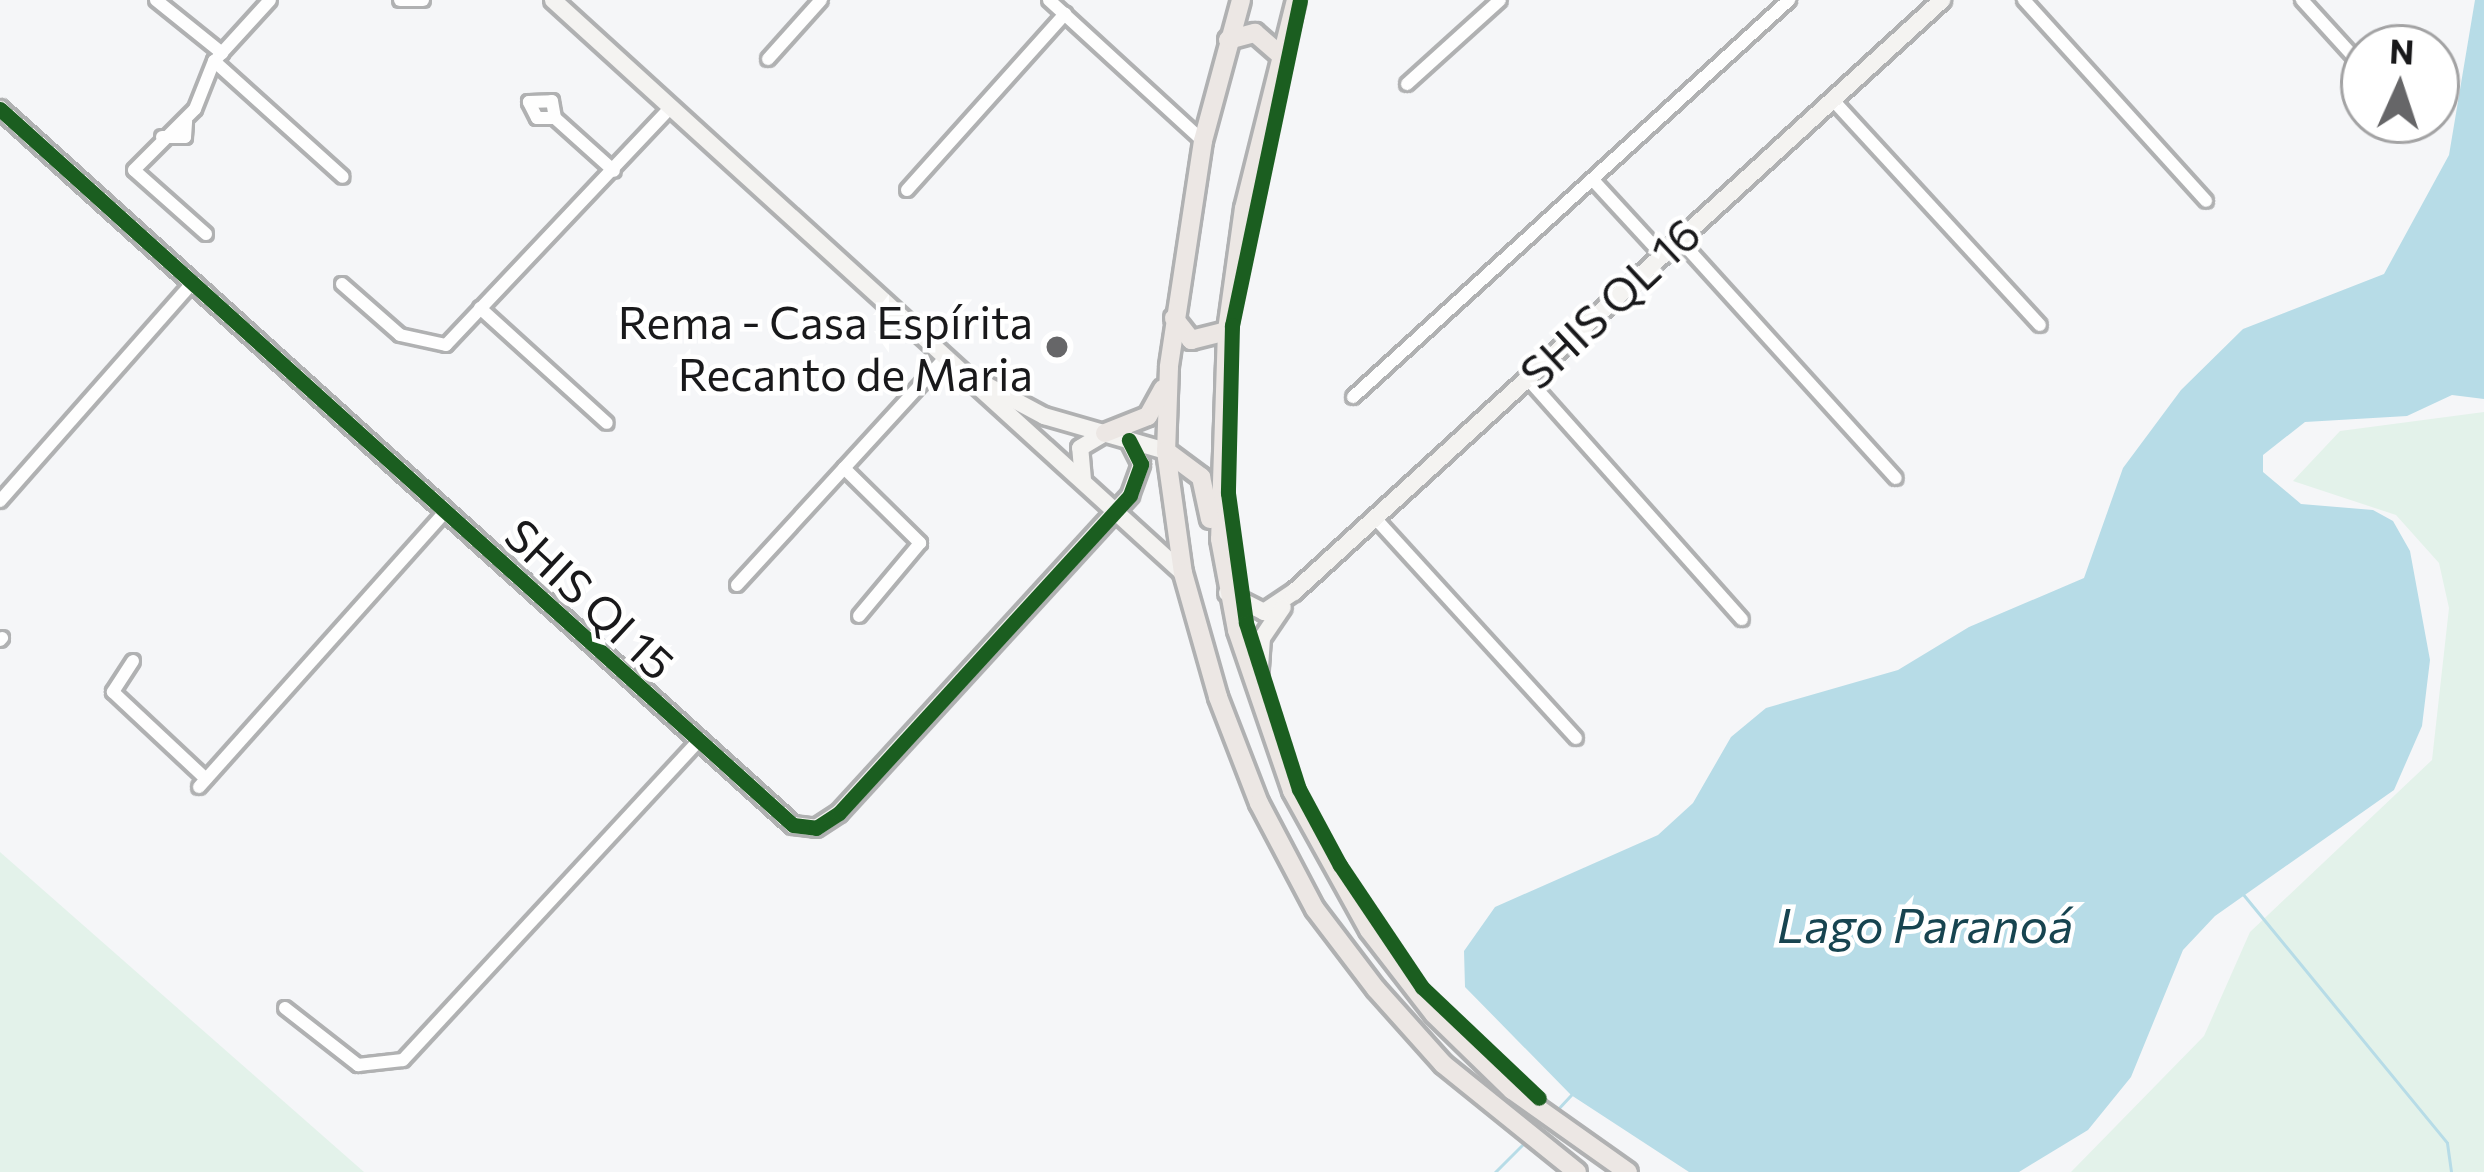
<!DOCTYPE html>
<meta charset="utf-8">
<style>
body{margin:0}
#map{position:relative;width:2484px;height:1172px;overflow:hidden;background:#f5f6f8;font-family:Commissioner,sans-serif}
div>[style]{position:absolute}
.green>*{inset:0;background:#e3f2ea}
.water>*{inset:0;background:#b7dce7}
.stream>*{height:3px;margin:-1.5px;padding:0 1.5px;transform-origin:1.5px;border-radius:1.5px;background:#b7dce7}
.roads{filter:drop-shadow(3px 0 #b0b1b2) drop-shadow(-3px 0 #b0b1b2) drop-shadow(0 3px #b0b1b2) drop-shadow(0 -3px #b0b1b2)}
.street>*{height:12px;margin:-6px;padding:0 6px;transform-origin:6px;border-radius:6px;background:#fefefe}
.secondary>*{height:16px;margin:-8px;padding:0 8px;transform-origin:8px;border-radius:8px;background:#f4f3f1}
.primary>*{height:18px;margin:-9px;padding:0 9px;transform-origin:9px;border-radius:9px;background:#ece7e4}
.cycleway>*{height:15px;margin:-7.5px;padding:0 7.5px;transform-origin:7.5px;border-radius:7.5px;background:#1b5e20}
.dots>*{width:33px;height:33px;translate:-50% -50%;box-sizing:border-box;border:6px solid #fff;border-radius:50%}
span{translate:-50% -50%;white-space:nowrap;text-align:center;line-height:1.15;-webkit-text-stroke:9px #fff;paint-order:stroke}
.street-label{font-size:45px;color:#19191b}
.poi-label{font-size:45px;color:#19191b}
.right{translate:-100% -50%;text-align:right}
.water-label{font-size:48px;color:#174450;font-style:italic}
.north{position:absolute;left:2340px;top:24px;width:120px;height:120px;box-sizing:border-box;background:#fff;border:3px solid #a3a3a4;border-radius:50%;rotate:3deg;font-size:33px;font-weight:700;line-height:48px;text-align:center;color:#19191b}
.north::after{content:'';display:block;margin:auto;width:42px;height:54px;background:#666668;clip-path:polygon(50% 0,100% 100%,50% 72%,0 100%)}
</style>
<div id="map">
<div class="green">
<div style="clip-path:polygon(2484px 412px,2484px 1172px,2071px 1172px,2204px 1036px,2250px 932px,2432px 760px,2449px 608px,2439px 563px,2396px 515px,2293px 481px,2340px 431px)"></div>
<div style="clip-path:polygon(0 852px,364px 1172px,0 1172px)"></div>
</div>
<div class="water">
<div style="clip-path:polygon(2475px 0,2484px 0,2484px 399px,2452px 395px,2407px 416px,2305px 422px,2263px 455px,2263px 472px,2301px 504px,2373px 510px,2393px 521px,2410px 551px,2430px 660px,2422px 726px,2394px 790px,2215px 916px,2183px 950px,2131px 1077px,2088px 1130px,2019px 1172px,1689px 1172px,1571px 1095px,1465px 987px,1464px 951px,1495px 907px,1658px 835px,1693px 803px,1731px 737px,1766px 708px,1898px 670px,1969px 627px,2084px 578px,2123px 468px,2181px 390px,2243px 329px,2384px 274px,2449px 155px)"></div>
</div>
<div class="stream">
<div style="left:2242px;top:893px;width:323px;rotate:50.6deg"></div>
<div style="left:2447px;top:1143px;width:29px;rotate:82deg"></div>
<div style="left:1556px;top:1111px;width:26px;rotate:-47deg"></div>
<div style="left:1495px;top:1172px;width:47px;rotate:-45deg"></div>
</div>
<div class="roads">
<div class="street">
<div style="left:156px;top:0;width:85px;rotate:38.8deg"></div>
<div style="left:400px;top:0;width:23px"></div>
<div style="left:1049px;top:0;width:209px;rotate:42.5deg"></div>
<div style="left:2024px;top:0;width:271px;rotate:47.8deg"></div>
<div style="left:2302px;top:0;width:76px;rotate:47.7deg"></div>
<div style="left:218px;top:57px;width:77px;rotate:-47.6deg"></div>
<div style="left:768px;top:59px;width:79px;rotate:-48.1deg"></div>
<div style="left:1407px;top:84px;width:125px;rotate:-42.1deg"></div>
<div style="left:1832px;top:99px;width:307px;rotate:47.4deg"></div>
<div style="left:555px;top:118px;width:18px;rotate:180deg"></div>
<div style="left:537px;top:118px;width:18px;rotate:-117deg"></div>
<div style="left:529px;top:102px;width:23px;rotate:-2deg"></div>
<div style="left:552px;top:101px;width:17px;rotate:80deg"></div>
<div style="left:555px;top:118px;width:79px;rotate:41.9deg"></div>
<div style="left:162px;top:137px;width:23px"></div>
<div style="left:185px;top:137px;width:16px;rotate:-86deg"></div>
<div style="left:1593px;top:180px;width:100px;rotate:47.4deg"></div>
<div style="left:907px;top:190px;width:237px;rotate:-48.1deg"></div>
<div style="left:206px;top:234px;width:96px;rotate:-138.4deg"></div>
<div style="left:134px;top:170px;width:86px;rotate:-45deg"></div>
<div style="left:195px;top:109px;width:52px;rotate:-68.4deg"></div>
<div style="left:214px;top:61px;width:173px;rotate:42deg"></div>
<div style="left:1678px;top:238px;width:324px;rotate:47.8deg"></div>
<div style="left:342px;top:284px;width:77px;rotate:41.3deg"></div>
<div style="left:400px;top:335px;width:47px;rotate:12.3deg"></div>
<div style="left:446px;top:345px;width:328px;rotate:-46.6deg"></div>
<div style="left:480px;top:308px;width:171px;rotate:42.2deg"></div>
<div style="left:1527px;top:378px;width:323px;rotate:48.3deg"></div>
<div style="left:1353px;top:397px;width:590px;rotate:-42.32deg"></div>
<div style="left:844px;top:468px;width:107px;rotate:44.6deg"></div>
<div style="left:920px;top:543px;width:95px;rotate:129.9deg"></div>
<div style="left:0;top:501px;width:289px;rotate:-48.6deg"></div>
<div style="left:1375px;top:518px;width:298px;rotate:47.6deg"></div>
<div style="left:737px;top:585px;width:308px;rotate:-47.5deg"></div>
<div style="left:0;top:640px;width:3px;rotate:-45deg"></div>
<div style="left:133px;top:661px;width:37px;rotate:123deg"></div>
<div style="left:113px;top:692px;width:127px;rotate:43.1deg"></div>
<div style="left:199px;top:787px;width:368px;rotate:-48.2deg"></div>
<div style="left:285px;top:1008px;width:93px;rotate:38deg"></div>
<div style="left:358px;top:1065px;width:45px;rotate:-6.3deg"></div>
<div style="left:403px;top:1060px;width:431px;rotate:-47.2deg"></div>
</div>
<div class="secondary">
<div style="left:553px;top:0;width:852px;rotate:42.29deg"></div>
<div style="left:0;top:109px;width:1068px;rotate:42.08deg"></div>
<div style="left:793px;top:825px;width:23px;rotate:7deg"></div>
<div style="left:816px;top:828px;width:27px;rotate:-33deg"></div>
<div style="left:839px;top:813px;width:431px;rotate:-47.5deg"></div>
<div style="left:1130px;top:495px;width:33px;rotate:-70deg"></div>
<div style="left:1141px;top:464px;width:27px;rotate:-117deg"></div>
<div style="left:988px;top:386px;width:64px;rotate:28.2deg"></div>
<div style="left:1044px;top:416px;width:127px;rotate:16deg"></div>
<div style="left:1083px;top:480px;width:32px;rotate:-95deg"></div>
<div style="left:1080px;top:448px;width:29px;rotate:-31deg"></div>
<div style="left:1227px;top:593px;width:42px;rotate:27.2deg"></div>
<div style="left:1264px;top:612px;width:36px;rotate:-34deg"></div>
<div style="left:1294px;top:592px;width:878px;rotate:-42.41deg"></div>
<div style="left:1259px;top:683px;width:45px;rotate:-86.2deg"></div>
<div style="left:1262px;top:638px;width:37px;rotate:-56deg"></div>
</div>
<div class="primary">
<div style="left:1241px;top:0;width:146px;rotate:105.1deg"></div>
<div style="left:1203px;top:141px;width:229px;rotate:98.6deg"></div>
<div style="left:1169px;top:367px;width:84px;rotate:92deg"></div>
<div style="left:1166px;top:451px;width:123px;rotate:82.1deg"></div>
<div style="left:1183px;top:573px;width:129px;rotate:74.2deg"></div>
<div style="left:1218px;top:697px;width:114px;rotate:68.9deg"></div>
<div style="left:1259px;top:803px;width:120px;rotate:62.2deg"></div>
<div style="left:1315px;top:909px;width:101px;rotate:52.7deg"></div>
<div style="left:1376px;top:989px;width:101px;rotate:48.2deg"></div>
<div style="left:1443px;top:1064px;width:172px;rotate:38.9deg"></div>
<div style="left:1296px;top:0;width:214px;rotate:104deg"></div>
<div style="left:1244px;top:208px;width:124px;rotate:97.9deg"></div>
<div style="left:1227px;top:331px;width:208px;rotate:91.9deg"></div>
<div style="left:1220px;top:539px;width:93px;rotate:79.4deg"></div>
<div style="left:1237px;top:630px;width:170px;rotate:71.1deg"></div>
<div style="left:1292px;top:791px;width:159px;rotate:61deg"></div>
<div style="left:1369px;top:930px;width:106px;rotate:52.3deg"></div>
<div style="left:1434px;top:1014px;width:109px;rotate:44.3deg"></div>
<div style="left:1512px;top:1090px;width:142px;rotate:35.3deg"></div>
<div style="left:1228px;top:40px;width:28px;rotate:-15deg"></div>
<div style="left:1255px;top:33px;width:32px;rotate:41deg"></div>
<div style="left:1174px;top:318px;width:28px;rotate:52deg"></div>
<div style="left:1191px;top:340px;width:37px;rotate:-14deg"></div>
<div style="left:1105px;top:433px;width:46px;rotate:-21.6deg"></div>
<div style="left:1148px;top:416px;width:31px;rotate:-61deg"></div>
<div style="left:1166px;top:451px;width:44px;rotate:36.6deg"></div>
<div style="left:1201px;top:477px;width:43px;rotate:77.9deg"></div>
</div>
</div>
<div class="cycleway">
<div style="left:1300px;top:0;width:332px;rotate:101.8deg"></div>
<div style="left:1232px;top:325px;width:168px;rotate:91.4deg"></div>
<div style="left:1228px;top:493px;width:131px;rotate:82.1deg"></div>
<div style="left:1246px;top:623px;width:174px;rotate:72.3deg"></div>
<div style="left:1299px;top:789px;width:86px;rotate:61.7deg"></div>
<div style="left:1340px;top:865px;width:147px;rotate:56.1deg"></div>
<div style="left:1422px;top:987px;width:161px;rotate:43.5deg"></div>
<div style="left:0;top:109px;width:1068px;rotate:42.08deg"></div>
<div style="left:793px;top:825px;width:23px;rotate:7deg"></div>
<div style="left:816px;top:828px;width:27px;rotate:-33deg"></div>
<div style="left:839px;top:813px;width:431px;rotate:-47.5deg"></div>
<div style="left:1130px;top:495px;width:33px;rotate:-70deg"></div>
<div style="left:1141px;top:464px;width:27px;rotate:-117deg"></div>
</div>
<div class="dots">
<div style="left:1057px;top:347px;background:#666668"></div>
</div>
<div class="street-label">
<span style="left:1609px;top:302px;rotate:-43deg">SHIS QL 16</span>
<span style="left:591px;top:598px;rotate:43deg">SHIS QI 15</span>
</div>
<div class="poi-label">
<span class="right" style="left:1033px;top:347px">Rema - Casa Espírita<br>Recanto de Maria</span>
</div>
<div class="water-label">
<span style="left:1925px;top:924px">Lago Paranoá</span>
</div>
<div class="north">N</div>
</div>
